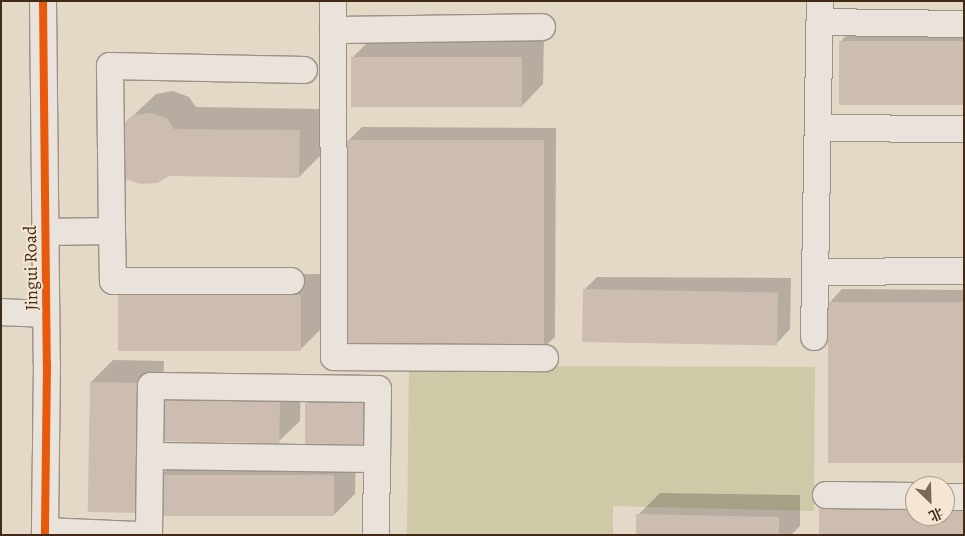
<!DOCTYPE html>
<meta charset="utf-8">
<style>
body{margin:0}
#map{position:relative;width:965px;height:536px;overflow:hidden;background:#e4d8c7;font-family:Alegreya,"Noto Serif SC",serif}
div>[style]{position:absolute}
.green>*{inset:0;background:#cecaa8}
.shadow>*{inset:0;background:#0003}
.building>*{inset:0;background:#cdbdb0;transform-origin:0 0}
.roads{filter:drop-shadow(1px 0 #9b9186) drop-shadow(-1px 0 #9b9186) drop-shadow(0 1px #9b9186) drop-shadow(0 -1px #9b9186)}
.minor>*{height:26px;margin:-13px;padding:0 13px;transform-origin:13px;border-radius:13px;background:#e9e3db}
.cycleway>*{height:8px;margin:-4px;padding:0 4px;transform-origin:4px;border-radius:4px;background:#e8590c}
span{translate:-50% -50%;white-space:nowrap;text-align:center;line-height:1.15;-webkit-text-stroke:4px #f5e6d3;paint-order:stroke}
.street-label{font-size:18px;color:#422a18}
.frame{position:absolute;inset:0;border:2px solid #422a18;pointer-events:none}
.north{position:absolute;left:905px;top:476px;width:50px;height:50px;box-sizing:border-box;background:#f5e6d3;border:1px solid #ad9b88;border-radius:50%;rotate:156deg;font-size:14px;font-weight:700;line-height:20px;text-align:center;color:#422a18}
.north::after{content:'';display:block;margin:auto;width:18px;height:22px;background:#7b6755;clip-path:polygon(50% 0,100% 100%,50% 72%,0 100%)}
</style>
<div id="map">
<div class="green">
<div style="clip-path:polygon(409px 366px,815px 367px,814px 511px,613px 506px,613px 535px,407px 535px)"></div>
</div>
<div class="shadow">
<div style="clip-path:polygon(853px 28px,964px 29px,964px 105px,840px 42px)"></div>
<div style="clip-path:polygon(374px 36px,544px 36px,543px 84px,522px 106px,352px 58px)"></div>
<div style="clip-path:polygon(173px 91px,189px 97px,196px 107px,321px 109px,321px 155px,299px 177px,117px 131px,156px 94px)"></div>
<div style="clip-path:polygon(362px 127px,556px 128px,555px 337px,541px 350px,349px 140px)"></div>
<div style="clip-path:polygon(322px 274px,322px 328px,300px 350px,119px 297px,141px 275px)"></div>
<div style="clip-path:polygon(597px 277px,791px 278px,790px 329px,777px 343px,584px 290px)"></div>
<div style="clip-path:polygon(842px 289px,964px 290px,964px 463px,829px 303px)"></div>
<div style="clip-path:polygon(113px 360px,164px 361px,163px 398px,301px 381px,300px 421px,278px 442px,162px 440px,161px 475px,182px 454px,356px 454px,355px 494px,333px 516px,160px 515px,91px 382px)"></div>
<div style="clip-path:polygon(328px 382px,390px 382px,390px 421px,306px 404px)"></div>
<div style="clip-path:polygon(660px 493px,800px 495px,800px 526px,791px 535px,637px 535px,638px 515px)"></div>
<div style="clip-path:polygon(834px 496px,915px 497px,915px 516px,945px 516px,964px 535px,821px 510px)"></div>
</div>
<div class="building">
<div style="left:839px;top:41px;width:125px;height:64px"></div>
<div style="left:522px;top:57px;width:50px;height:171px;rotate:90deg"></div>
<div style="clip-path:polygon(151px 113px,167px 118px,174px 129px,300px 130px,299px 178px,169px 176px,157px 183px,141px 184px,125px 179px,118px 169px,116px 130px,133px 115px)"></div>
<div style="left:347px;top:140px;width:197px;height:210px"></div>
<div style="left:583px;top:289px;width:195px;height:53px;rotate:1deg"></div>
<div style="left:301px;top:295px;width:56px;height:183px;rotate:90deg"></div>
<div style="left:828px;top:302px;width:136px;height:161px"></div>
<div style="left:90px;top:382px;width:53px;height:130px;rotate:1deg"></div>
<div style="left:160px;top:400px;width:120px;height:41px;rotate:1deg"></div>
<div style="left:305px;top:403px;width:64px;height:41px"></div>
<div style="left:159px;top:475px;width:175px;height:41px"></div>
<div style="clip-path:polygon(819px 509px,915px 510px,915px 516px,945px 516px,945px 510px,964px 510px,964px 535px,819px 535px)"></div>
<div style="clip-path:polygon(636px 514px,779px 517px,779px 535px,636px 535px)"></div>
</div>
<div class="roads">
<div class="minor">
<div style="left:43px;top:1px;width:363px;rotate:89.4deg"></div>
<div style="left:47px;top:364px;width:171px;rotate:90.7deg"></div>
<div style="left:333px;top:1px;width:356px;rotate:89.8deg"></div>
<div style="left:334px;top:357px;width:211px;rotate:0.3deg"></div>
<div style="left:820px;top:22px;width:144px;rotate:0.8deg"></div>
<div style="left:333px;top:30px;width:209px;rotate:-0.8deg"></div>
<div style="left:818px;top:128px;width:146px;rotate:0.4deg"></div>
<div style="left:112px;top:231px;width:50px;rotate:88.9deg"></div>
<div style="left:113px;top:281px;width:178px"></div>
<div style="left:45px;top:232px;width:67px;rotate:-0.9deg"></div>
<div style="left:112px;top:231px;width:165px;rotate:-90.7deg"></div>
<div style="left:110px;top:66px;width:194px;rotate:1.2deg"></div>
<div style="left:815px;top:272px;width:149px;rotate:-0.4deg"></div>
<div style="left:1px;top:312px;width:45px;rotate:2.5deg"></div>
<div style="left:814px;top:337px;width:336px;rotate:-89deg"></div>
<div style="left:150px;top:456px;width:70px;rotate:-89.2deg"></div>
<div style="left:151px;top:386px;width:227px;rotate:0.8deg"></div>
<div style="left:378px;top:389px;width:70px;rotate:90.8deg"></div>
<div style="left:826px;top:495px;width:89px;rotate:0.6deg"></div>
<div style="left:945px;top:497px;width:19px"></div>
<div style="left:45px;top:531px;width:92px;rotate:2.5deg"></div>
<div style="left:149px;top:535px;width:79px;rotate:-89.3deg"></div>
<div style="left:150px;top:456px;width:227px;rotate:0.8deg"></div>
<div style="left:377px;top:459px;width:76px;rotate:90.8deg"></div>
</div>
</div>
<div class="cycleway">
<div style="left:43px;top:1px;width:363px;rotate:89.4deg"></div>
<div style="left:47px;top:364px;width:171px;rotate:90.7deg"></div>
</div>
<div class="street-label">
<span style="left:31px;top:268px;rotate:-91deg">Jingui Road</span>
</div>
<div class="frame"></div>
<div class="north">北</div>
</div>
